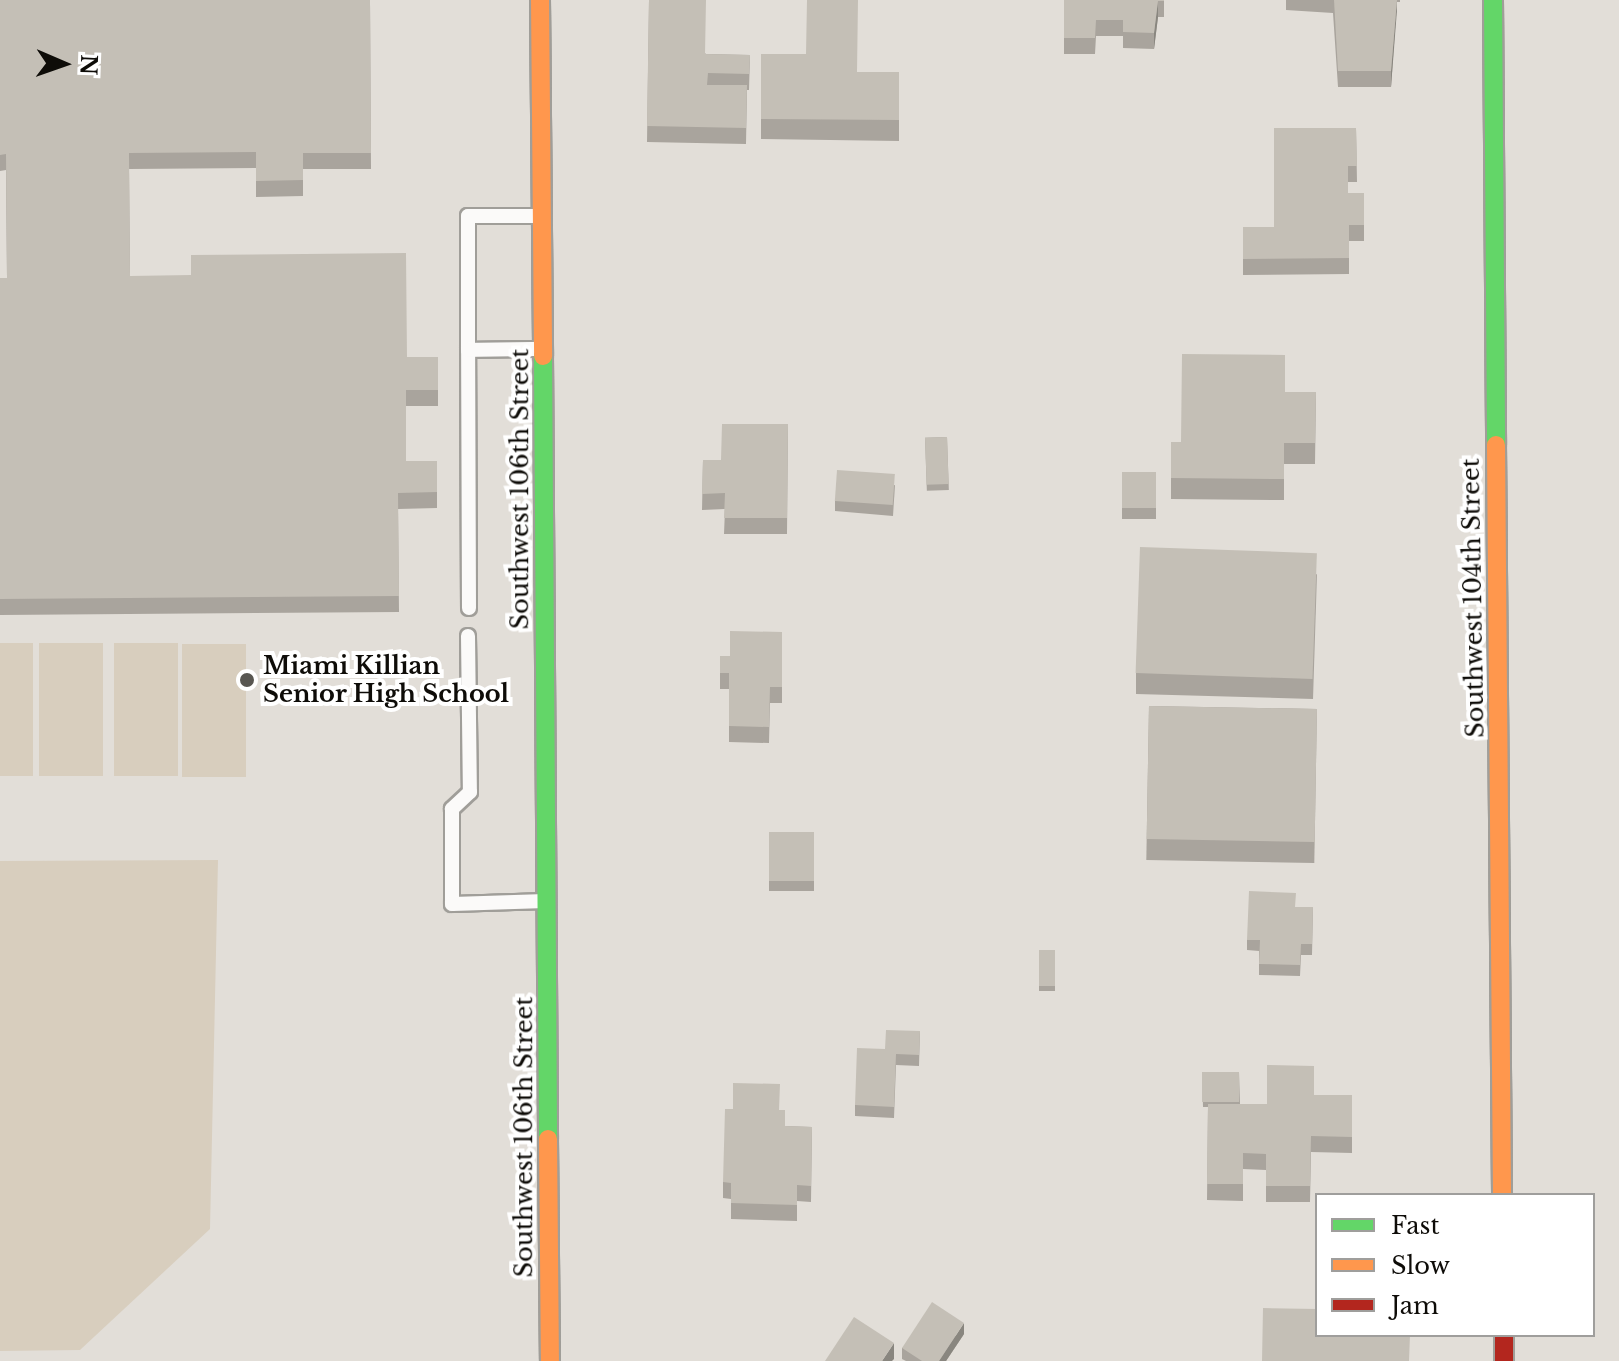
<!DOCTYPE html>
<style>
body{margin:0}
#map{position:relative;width:1619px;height:1361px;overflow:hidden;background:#e2ded8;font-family:"Libre Baskerville",serif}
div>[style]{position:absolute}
.green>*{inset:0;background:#d8cebe;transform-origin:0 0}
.roads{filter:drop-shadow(2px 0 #a09e99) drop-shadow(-2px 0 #a09e99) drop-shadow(0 2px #a09e99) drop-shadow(0 -2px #a09e99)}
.lane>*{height:14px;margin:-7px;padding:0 7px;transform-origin:7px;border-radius:7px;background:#fbfaf9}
.fast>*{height:18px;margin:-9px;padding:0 9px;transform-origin:9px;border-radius:9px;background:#63d668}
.slow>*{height:18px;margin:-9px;padding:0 9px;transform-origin:9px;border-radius:9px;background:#ff974d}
.jam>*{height:18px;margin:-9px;padding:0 9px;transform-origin:9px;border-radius:9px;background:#b3261e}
.wall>*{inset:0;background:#a9a49d;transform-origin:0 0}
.shaded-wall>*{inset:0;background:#89867f}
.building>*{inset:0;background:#c4bfb6;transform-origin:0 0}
.dots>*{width:22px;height:22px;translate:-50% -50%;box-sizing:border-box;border:4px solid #fff;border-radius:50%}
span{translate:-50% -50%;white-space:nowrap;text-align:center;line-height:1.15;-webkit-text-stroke:8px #fff;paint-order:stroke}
.street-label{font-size:24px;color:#0e0c08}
.poi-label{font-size:24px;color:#0e0c08;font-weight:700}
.left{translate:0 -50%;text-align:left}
.legend{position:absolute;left:1315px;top:1193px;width:280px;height:144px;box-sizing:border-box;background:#fff;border:2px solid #9f9e9c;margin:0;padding:10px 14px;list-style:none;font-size:24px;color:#0e0c08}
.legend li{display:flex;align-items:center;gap:16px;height:40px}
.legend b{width:40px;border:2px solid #9f9e9c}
.north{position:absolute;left:24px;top:24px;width:80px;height:80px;-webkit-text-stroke:6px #fff;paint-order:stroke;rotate:92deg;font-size:22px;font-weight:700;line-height:32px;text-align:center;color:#0e0c08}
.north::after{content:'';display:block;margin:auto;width:28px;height:36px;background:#0e0c08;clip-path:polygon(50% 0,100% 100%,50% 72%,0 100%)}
</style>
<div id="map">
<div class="green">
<div style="left:0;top:643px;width:33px;height:133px"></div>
<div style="left:39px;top:643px;width:64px;height:133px"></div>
<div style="left:114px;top:643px;width:64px;height:133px"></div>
<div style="left:182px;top:644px;width:64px;height:133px"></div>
<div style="clip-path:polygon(218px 860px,210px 1229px,80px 1350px,0 1351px,0 861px)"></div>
</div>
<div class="roads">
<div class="lane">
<div style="left:468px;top:350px;width:134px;rotate:-90deg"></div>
<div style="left:468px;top:216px;width:73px"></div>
<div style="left:469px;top:608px;width:258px;rotate:-90.2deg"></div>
<div style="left:468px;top:350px;width:74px;rotate:-0.8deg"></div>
<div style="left:468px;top:636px;width:156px;rotate:89.3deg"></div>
<div style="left:470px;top:792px;width:25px;rotate:137deg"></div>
<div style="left:452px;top:809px;width:95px;rotate:90deg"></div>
<div style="left:452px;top:904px;width:94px;rotate:-1.8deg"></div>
</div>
<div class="fast">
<div style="left:1493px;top:0;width:445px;rotate:89.6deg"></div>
<div style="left:543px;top:356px;width:783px;rotate:89.63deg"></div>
</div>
<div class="slow">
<div style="left:540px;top:0;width:356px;rotate:89.5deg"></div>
<div style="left:1496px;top:445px;width:750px;rotate:89.54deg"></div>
<div style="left:548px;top:1139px;width:222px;rotate:89.5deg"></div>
</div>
<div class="jam">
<div style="left:1504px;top:1335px;width:26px;rotate:90deg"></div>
</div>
</div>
<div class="wall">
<div style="clip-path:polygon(0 0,370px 0,371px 169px,303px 169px,303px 196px,256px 197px,256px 168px,129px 169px,130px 276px,407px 357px,438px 373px,438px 406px,406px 406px,406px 461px,437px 461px,437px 508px,398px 509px,399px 612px,0 615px,0 278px,7px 278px,6px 170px,0 171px)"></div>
<div style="clip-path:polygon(649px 0,706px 54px,750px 55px,749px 90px,747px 90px,746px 144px,647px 142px)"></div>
<div style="clip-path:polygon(1064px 0,1164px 0,1164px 17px,1158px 17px,1154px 49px,1123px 48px,1123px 36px,1096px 36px,1095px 54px,1064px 54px)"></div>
<div style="clip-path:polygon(1286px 0,1400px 0,1400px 2px,1397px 2px,1391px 87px,1338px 87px,1333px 13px,1286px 10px)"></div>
<div style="clip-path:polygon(858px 72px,899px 72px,899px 141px,761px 139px,761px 119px)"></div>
<div style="clip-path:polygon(1356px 128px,1357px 182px,1348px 182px,1348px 193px,1364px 193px,1364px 241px,1349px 241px,1349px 274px,1243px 275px,1243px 227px,1274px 227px)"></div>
<div style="clip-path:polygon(1285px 392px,1316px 392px,1315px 464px,1284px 464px,1284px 500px,1171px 499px,1171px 442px,1181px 442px)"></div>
<div style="clip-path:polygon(788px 424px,787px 534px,724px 534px,725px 509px,702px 510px,703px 460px,721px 460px)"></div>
<div style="left:947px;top:437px;width:53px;height:22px;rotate:88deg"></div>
<div style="left:1122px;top:472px;width:34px;height:47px"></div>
<div style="clip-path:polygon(895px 485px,893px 516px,835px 511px,835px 501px)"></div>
<div style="clip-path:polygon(1317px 574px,1313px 699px,1136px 694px,1136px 673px)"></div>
<div style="clip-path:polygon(782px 632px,782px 703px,770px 703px,769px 743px,729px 742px,729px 689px,720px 689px,720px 656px,730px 656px)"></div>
<div style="left:1149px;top:706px;width:168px;height:154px;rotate:1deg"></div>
<div style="left:814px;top:832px;width:59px;height:45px;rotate:90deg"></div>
<div style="clip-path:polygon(1295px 907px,1313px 907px,1312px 955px,1301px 955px,1300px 976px,1259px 975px,1259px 951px,1247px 950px,1247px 940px)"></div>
<div style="left:1039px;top:950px;width:16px;height:41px"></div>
<div style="clip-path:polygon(920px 1031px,919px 1066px,896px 1065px,894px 1118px,855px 1116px,855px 1105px,885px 1049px)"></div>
<div style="clip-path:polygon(1202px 1072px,1239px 1072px,1240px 1104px,1267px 1104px,1314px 1095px,1352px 1095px,1352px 1153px,1311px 1152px,1310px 1202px,1266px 1202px,1266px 1170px,1243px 1169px,1243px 1201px,1207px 1200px,1208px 1107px,1203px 1107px)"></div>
<div style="clip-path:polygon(779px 1110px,785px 1126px,812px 1127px,811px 1202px,797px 1201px,797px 1221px,731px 1219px,731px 1199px,723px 1198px,723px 1182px)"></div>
<div style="clip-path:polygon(964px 1334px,946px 1361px,906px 1361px,902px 1359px,902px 1348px)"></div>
</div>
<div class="shaded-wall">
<div style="clip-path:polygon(1397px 0,1397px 10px,1391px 87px,1391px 71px)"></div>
<div style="clip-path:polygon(1158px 1px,1158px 17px,1154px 49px,1154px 33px)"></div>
<div style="clip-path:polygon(964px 1323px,964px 1334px,946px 1361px,939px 1361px)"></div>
<div style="clip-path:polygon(894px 1343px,894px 1359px,892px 1361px,882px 1361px)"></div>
</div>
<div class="building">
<div style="clip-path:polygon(0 0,370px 0,371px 153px,303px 153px,303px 180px,256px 181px,256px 152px,129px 153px,130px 276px,191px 275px,191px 255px,406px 253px,407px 357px,438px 357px,438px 390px,406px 390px,406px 461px,437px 461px,437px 492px,398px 493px,399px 596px,0 599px,0 278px,7px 278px,6px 154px,0 155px)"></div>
<div style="clip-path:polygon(649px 0,706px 0,705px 54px,750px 55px,749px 74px,708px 73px,707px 85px,747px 85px,746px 128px,647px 126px)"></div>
<div style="clip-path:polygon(807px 0,858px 0,857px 72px,899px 72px,899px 120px,761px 119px,761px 54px,806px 54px)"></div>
<div style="clip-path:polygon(1064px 0,1164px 0,1164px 1px,1158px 1px,1154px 33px,1123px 32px,1123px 20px,1096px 20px,1095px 38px,1064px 38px)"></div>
<div style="clip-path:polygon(1334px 0,1397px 0,1391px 71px,1338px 71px)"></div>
<div style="clip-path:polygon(1274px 128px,1356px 128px,1357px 166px,1348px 166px,1348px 193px,1364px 193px,1364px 225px,1349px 225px,1349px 258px,1243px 259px,1243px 227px,1274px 227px)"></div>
<div style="clip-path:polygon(1182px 354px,1285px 355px,1285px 392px,1316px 392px,1315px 443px,1284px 443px,1284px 479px,1171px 478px,1171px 442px,1181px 442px)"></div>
<div style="clip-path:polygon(722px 424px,788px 424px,787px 518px,724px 518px,725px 493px,702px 494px,703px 460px,721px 460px)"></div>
<div style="left:947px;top:437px;width:47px;height:22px;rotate:88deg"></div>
<div style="left:837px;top:470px;width:58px;height:31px;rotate:4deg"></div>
<div style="left:1122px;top:472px;width:34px;height:36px"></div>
<div style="left:1140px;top:547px;width:177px;height:126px;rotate:2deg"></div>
<div style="clip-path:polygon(730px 631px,782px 632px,782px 687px,770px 687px,769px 727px,729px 726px,729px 673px,720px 673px,720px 656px,730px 656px)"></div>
<div style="left:1149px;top:706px;width:168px;height:133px;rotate:1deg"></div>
<div style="left:814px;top:832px;width:49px;height:45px;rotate:90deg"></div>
<div style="clip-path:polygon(1249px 891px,1296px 893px,1295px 907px,1313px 907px,1312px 944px,1301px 944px,1300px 965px,1259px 964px,1260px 940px,1247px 940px)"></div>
<div style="left:1039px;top:950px;width:16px;height:36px"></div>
<div style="clip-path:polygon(886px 1030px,920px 1031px,919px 1055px,896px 1054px,894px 1107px,855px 1105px,857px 1048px,885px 1049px)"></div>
<div style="clip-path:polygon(1267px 1065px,1314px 1066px,1314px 1095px,1352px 1095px,1352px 1137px,1311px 1136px,1310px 1186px,1266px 1186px,1266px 1154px,1243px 1153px,1243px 1184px,1207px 1184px,1208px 1104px,1267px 1104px)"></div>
<div style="left:1202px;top:1072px;width:37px;height:30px"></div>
<div style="clip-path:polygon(733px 1083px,780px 1084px,779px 1110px,785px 1110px,785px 1126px,812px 1127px,811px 1186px,797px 1185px,797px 1205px,731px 1203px,731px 1183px,723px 1182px,725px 1109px,733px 1109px)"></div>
<div style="clip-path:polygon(932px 1302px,964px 1323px,939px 1361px,922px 1361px,902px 1348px)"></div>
<div style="clip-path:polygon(1263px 1308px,1317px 1309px,1317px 1335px,1410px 1335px,1409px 1361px,1262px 1361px)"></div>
<div style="clip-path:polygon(854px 1317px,894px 1343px,882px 1361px,825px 1361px)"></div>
</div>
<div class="dots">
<div style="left:247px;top:680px;background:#585651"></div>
</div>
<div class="street-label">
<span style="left:520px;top:489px;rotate:-90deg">Southwest 106th Street</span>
<span style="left:1473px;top:598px;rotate:-91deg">Southwest 104th Street</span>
<span style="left:524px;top:1137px;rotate:-90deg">Southwest 106th Street</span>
</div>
<div class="poi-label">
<span class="left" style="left:263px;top:680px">Miami Killian<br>Senior High School</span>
</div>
<ul class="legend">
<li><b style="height:10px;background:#63d668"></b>Fast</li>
<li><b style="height:10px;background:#ff974d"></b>Slow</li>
<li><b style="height:10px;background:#b3261e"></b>Jam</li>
</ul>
<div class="north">N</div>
</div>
